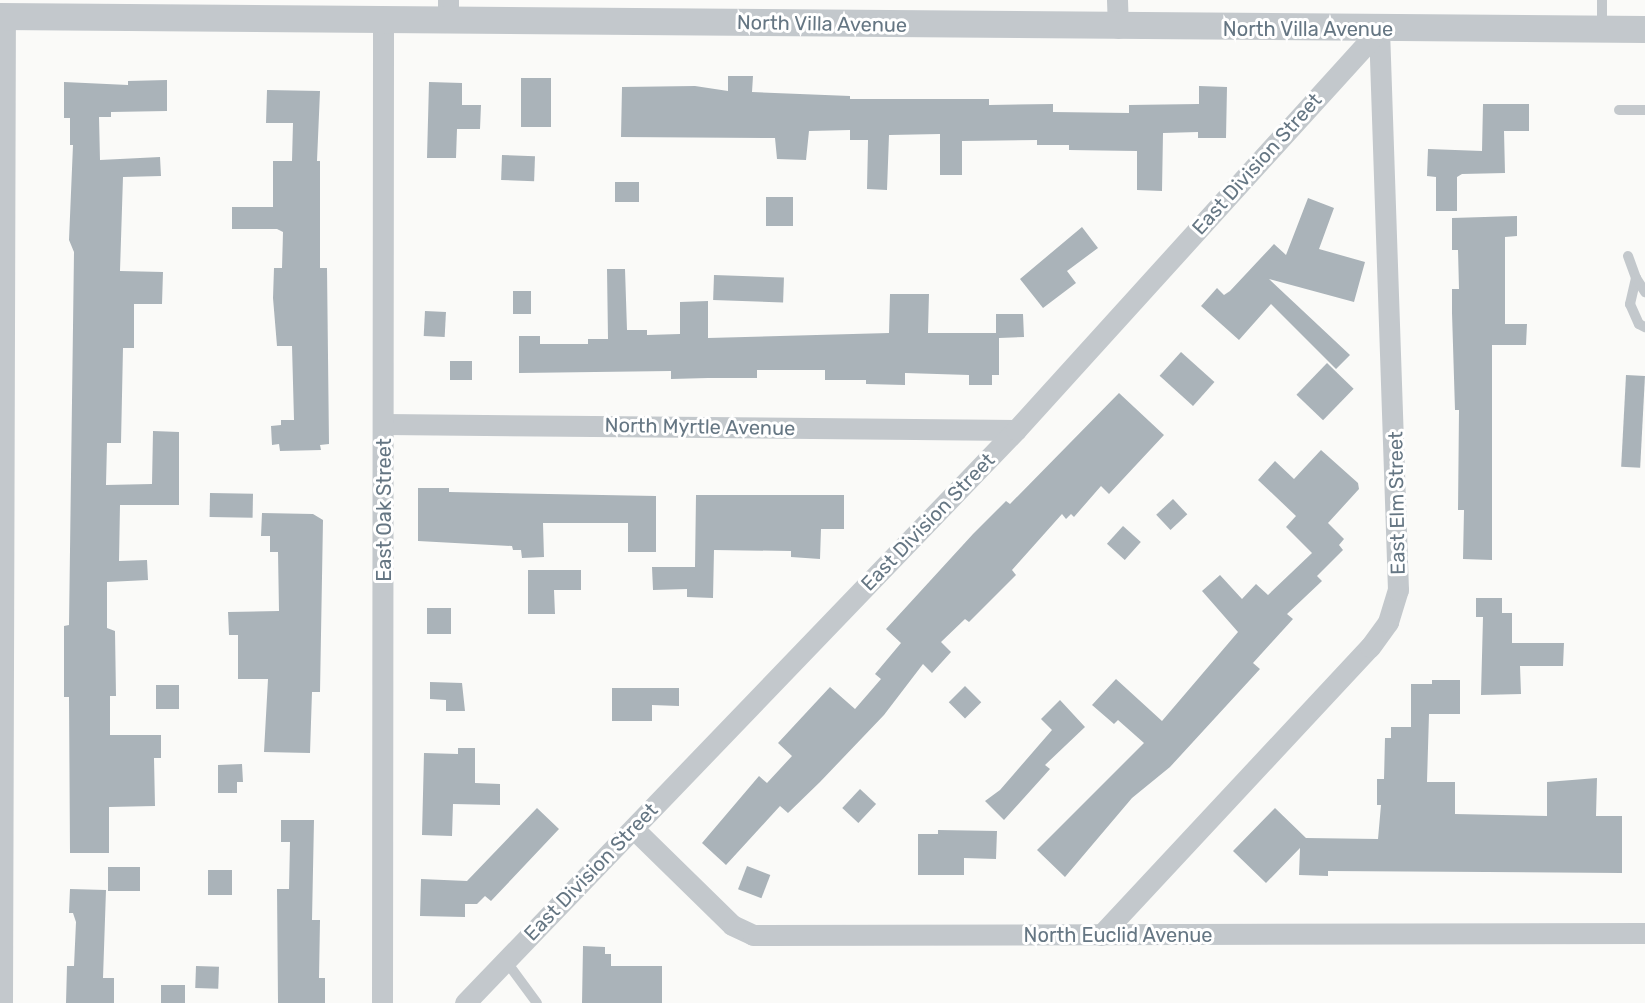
<!DOCTYPE html>
<style>
body{margin:0}
#map{position:relative;width:1645px;height:1003px;overflow:hidden;background:#fafaf8;font-family:Rubik,sans-serif}
div>[style]{position:absolute}
.building>*{inset:0;background:#aab3b9;transform-origin:0 0}
.service>*{height:10px;margin:-5px;padding:0 5px;transform-origin:5px;border-radius:5px;background:#c3c8cc}
.minor>*{height:21px;margin:-10.5px;padding:0 10.5px;transform-origin:10.5px;border-radius:10.5px;background:#c3c8cc}
.tertiary>*{height:27px;margin:-13.5px;padding:0 13.5px;transform-origin:13.5px;border-radius:13.5px;background:#c3c8cc}
span{translate:-50% -50%;white-space:nowrap;text-align:center;line-height:1.15;-webkit-text-stroke:6px #fff;paint-order:stroke}
.street-label{font-size:20px;color:#657683}
</style>
<div id="map">
<div class="building">
<div style="clip-path:polygon(728px 76px,753px 76px,752px 92px,850px 96px,850px 99px,989px 99px,989px 105px,1053px 104px,1053px 112px,1129px 113px,1129px 105px,1199px 104px,1199px 86px,1227px 87px,1226px 138px,1198px 138px,1198px 132px,1163px 133px,1162px 191px,1137px 190px,1137px 151px,1069px 150px,1069px 145px,1037px 145px,1037px 140px,962px 141px,962px 175px,940px 175px,940px 134px,889px 135px,887px 190px,867px 189px,868px 140px,850px 140px,850px 130px,809px 131px,806px 160px,777px 159px,775px 138px,621px 137px,622px 87px,695px 86px,728px 91px)"></div>
<div style="left:521px;top:78px;width:30px;height:49px"></div>
<div style="clip-path:polygon(167px 80px,167px 111px,111px 112px,111px 117px,99px 117px,100px 160px,160px 157px,161px 176px,123px 177px,120px 271px,163px 272px,162px 304px,134px 304px,134px 348px,123px 348px,121px 443px,107px 443px,106px 485px,152px 484px,153px 431px,179px 432px,179px 505px,120px 505px,119px 561px,147px 560px,148px 580px,107px 582px,107px 628px,115px 631px,116px 696px,110px 696px,110px 735px,161px 735px,161px 758px,154px 758px,155px 806px,109px 807px,109px 853px,70px 853px,69px 697px,64px 697px,64px 626px,69px 625px,74px 252px,69px 240px,73px 145px,70px 145px,70px 118px,64px 118px,64px 82px,128px 85px,128px 81px)"></div>
<div style="clip-path:polygon(429px 82px,462px 83px,462px 105px,481px 105px,480px 129px,457px 129px,456px 158px,427px 158px)"></div>
<div style="clip-path:polygon(267px 90px,320px 91px,317px 161px,320px 161px,320px 268px,327px 268px,329px 444px,320px 445px,321px 450px,280px 451px,279px 444px,272px 445px,271px 426px,281px 425px,281px 420px,294px 420px,292px 346px,277px 346px,273px 298px,274px 268px,282px 268px,283px 232px,277px 229px,232px 229px,232px 207px,273px 207px,273px 161px,292px 161px,293px 123px,266px 123px)"></div>
<div style="clip-path:polygon(1483px 104px,1529px 104px,1529px 131px,1504px 131px,1505px 173px,1462px 174px,1457px 177px,1457px 211px,1436px 211px,1436px 177px,1427px 176px,1428px 149px,1482px 151px)"></div>
<div style="left:502px;top:155px;width:33px;height:25px;rotate:2deg"></div>
<div style="left:615px;top:182px;width:24px;height:20px"></div>
<div style="left:766px;top:197px;width:27px;height:29px"></div>
<div style="clip-path:polygon(1308px 198px,1334px 208px,1319px 249px,1365px 262px,1354px 302px,1269px 279px,1350px 355px,1336px 369px,1271px 304px,1239px 340px,1201px 306px,1217px 288px,1224px 295px,1230px 291px,1274px 244px,1286px 255px)"></div>
<div style="clip-path:polygon(1517px 216px,1517px 236px,1505px 237px,1505px 324px,1527px 324px,1526px 345px,1492px 345px,1492px 560px,1463px 559px,1464px 510px,1458px 510px,1459px 410px,1455px 410px,1452px 313px,1452px 289px,1459px 289px,1458px 250px,1452px 250px,1452px 218px)"></div>
<div style="clip-path:polygon(1082px 227px,1098px 248px,1067px 271px,1076px 283px,1043px 308px,1020px 279px)"></div>
<div style="clip-path:polygon(607px 269px,625px 269px,627px 330px,647px 330px,647px 335px,680px 334px,680px 302px,708px 301px,708px 338px,889px 333px,890px 294px,929px 294px,928px 333px,996px 333px,996px 314px,1023px 314px,1024px 337px,999px 338px,999px 375px,992px 375px,992px 385px,969px 385px,969px 375px,905px 373px,905px 385px,866px 384px,866px 380px,825px 380px,825px 370px,757px 370px,757px 378px,708px 378px,671px 379px,671px 371px,519px 373px,519px 336px,540px 336px,540px 344px,588px 344px,588px 339px,608px 339px)"></div>
<div style="left:714px;top:275px;width:70px;height:25px;rotate:2deg"></div>
<div style="left:513px;top:291px;width:18px;height:23px"></div>
<div style="left:425px;top:311px;width:21px;height:25px;rotate:3deg"></div>
<div style="left:1181px;top:352px;width:45px;height:32px;rotate:42deg"></div>
<div style="left:450px;top:361px;width:22px;height:19px"></div>
<div style="left:1327px;top:363px;width:37px;height:44px;rotate:44deg"></div>
<div style="left:1626px;top:375px;width:19px;height:92px;rotate:3deg"></div>
<div style="clip-path:polygon(1119px 393px,1164px 435px,1109px 494px,1101px 486px,1074px 517px,1071px 514px,1066px 519px,1062px 514px,1012px 570px,1016px 575px,969px 622px,965px 619px,941px 642px,951px 652px,932px 673px,923px 664px,884px 715px,820px 782px,788px 813px,780px 806px,726px 865px,702px 843px,759px 776px,767px 783px,792px 756px,778px 743px,830px 687px,855px 709px,881px 679px,875px 674px,901px 643px,886px 629px,973px 534px,1006px 501px,1010px 504px)"></div>
<div style="clip-path:polygon(1321px 450px,1358px 483px,1359px 489px,1328px 523px,1344px 539px,1339px 545px,1343px 550px,1317px 576px,1322px 581px,1287px 614px,1293px 619px,1253px 663px,1260px 669px,1170px 767px,1132px 798px,1065px 877px,1037px 850px,1144px 743px,1118px 720px,1114px 724px,1092px 705px,1116px 679px,1162px 721px,1238px 632px,1202px 591px,1220px 575px,1242px 599px,1256px 584px,1268px 595px,1312px 553px,1286px 527px,1296px 516px,1258px 480px,1275px 461px,1294px 479px)"></div>
<div style="clip-path:polygon(418px 488px,449px 488px,449px 492px,656px 496px,656px 552px,628px 552px,628px 523px,543px 523px,544px 557px,522px 558px,521px 550px,513px 550px,512px 546px,418px 541px)"></div>
<div style="left:210px;top:493px;width:43px;height:24px;rotate:1deg"></div>
<div style="clip-path:polygon(696px 495px,844px 495px,844px 529px,821px 529px,820px 559px,791px 557px,791px 551px,714px 550px,713px 598px,687px 597px,687px 589px,653px 590px,652px 567px,695px 567px)"></div>
<div style="left:1173px;top:499px;width:21px;height:23px;rotate:47deg"></div>
<div style="clip-path:polygon(262px 513px,313px 514px,323px 520px,320px 692px,312px 692px,310px 753px,264px 752px,268px 679px,238px 679px,238px 635px,229px 635px,228px 612px,279px 611px,278px 552px,270px 552px,270px 536px,261px 536px)"></div>
<div style="left:1123px;top:526px;width:24px;height:24px;rotate:42deg"></div>
<div style="clip-path:polygon(528px 570px,581px 570px,581px 590px,554px 590px,555px 614px,528px 614px)"></div>
<div style="clip-path:polygon(1476px 598px,1502px 598px,1502px 613px,1512px 613px,1512px 643px,1564px 643px,1563px 666px,1520px 666px,1521px 694px,1481px 695px,1483px 617px,1476px 617px)"></div>
<div style="left:427px;top:608px;width:24px;height:26px"></div>
<div style="clip-path:polygon(1432px 680px,1460px 680px,1460px 714px,1429px 714px,1427px 782px,1455px 782px,1455px 814px,1547px 816px,1547px 782px,1597px 778px,1596px 816px,1622px 816px,1622px 873px,1328px 871px,1328px 876px,1299px 875px,1300px 848px,1266px 883px,1233px 851px,1275px 808px,1306px 838px,1378px 839px,1381px 805px,1377px 805px,1377px 779px,1384px 779px,1385px 738px,1391px 738px,1391px 727px,1411px 727px,1411px 684px,1432px 684px)"></div>
<div style="clip-path:polygon(430px 682px,462px 683px,465px 711px,446px 711px,446px 700px,430px 699px)"></div>
<div style="left:179px;top:685px;width:24px;height:23px;rotate:90deg"></div>
<div style="left:965px;top:686px;width:23px;height:23px;rotate:45deg"></div>
<div style="clip-path:polygon(612px 688px,679px 688px,679px 706px,652px 705px,652px 721px,612px 721px)"></div>
<div style="clip-path:polygon(1060px 700px,1085px 727px,1045px 765px,1050px 769px,1004px 820px,985px 801px,1000px 790px,1052px 730px,1041px 719px)"></div>
<div style="clip-path:polygon(458px 748px,475px 748px,475px 783px,500px 784px,500px 805px,453px 804px,452px 836px,422px 835px,424px 753px,458px 754px)"></div>
<div style="clip-path:polygon(242px 764px,243px 782px,237px 782px,237px 793px,218px 793px,218px 765px)"></div>
<div style="left:860px;top:789px;width:22px;height:26px;rotate:43deg"></div>
<div style="clip-path:polygon(537px 808px,559px 829px,491px 901px,485px 896px,477px 904px,465px 904px,465px 917px,420px 916px,421px 879px,467px 881px)"></div>
<div style="clip-path:polygon(281px 820px,314px 820px,312px 920px,320px 920px,319px 978px,325px 978px,325px 1003px,278px 1003px,277px 889px,289px 889px,290px 842px,281px 842px)"></div>
<div style="clip-path:polygon(938px 830px,997px 831px,996px 859px,964px 858px,964px 875px,918px 875px,918px 834px,938px 834px)"></div>
<div style="left:747px;top:866px;width:25px;height:25px;rotate:21deg"></div>
<div style="left:108px;top:867px;width:32px;height:24px"></div>
<div style="left:208px;top:870px;width:24px;height:25px"></div>
<div style="clip-path:polygon(70px 889px,106px 890px,103px 978px,114px 978px,114px 1003px,66px 1003px,67px 966px,74px 966px,76px 922px,73px 913px,69px 913px)"></div>
<div style="clip-path:polygon(583px 946px,605px 947px,605px 954px,611px 954px,611px 966px,662px 966px,662px 1003px,582px 1003px)"></div>
<div style="left:196px;top:966px;width:23px;height:22px;rotate:2deg"></div>
<div style="left:161px;top:985px;width:24px;height:18px"></div>
</div>
<div class="service">
<div style="left:1602px;top:0;width:29px;rotate:90deg"></div>
<div style="left:1619px;top:110px;width:26px"></div>
<div style="left:1628px;top:256px;width:23px;rotate:70deg"></div>
<div style="left:1636px;top:278px;width:27px;rotate:103deg"></div>
<div style="left:1630px;top:304px;width:22px;rotate:66deg"></div>
<div style="left:1639px;top:324px;width:7px;rotate:27deg"></div>
<div style="left:1636px;top:278px;width:17px;rotate:57deg"></div>
<div style="left:506px;top:961px;width:52px;rotate:53.6deg"></div>
</div>
<div class="minor">
<div style="left:448px;top:0;width:18px;rotate:90deg"></div>
<div style="left:1117px;top:0;width:28px;rotate:88deg"></div>
<div style="left:385px;top:424px;width:631px;rotate:0.54deg"></div>
<div style="left:634px;top:829px;width:137px;rotate:44.4deg"></div>
<div style="left:732px;top:925px;width:23px;rotate:25deg"></div>
<div style="left:753px;top:935px;width:892px;rotate:-0.13deg"></div>
<div style="left:1101px;top:935px;width:394px;rotate:-47deg"></div>
<div style="left:1370px;top:647px;width:31px;rotate:-54deg"></div>
<div style="left:1388px;top:622px;width:34px;rotate:-73deg"></div>
<div style="left:1398px;top:590px;width:560px;rotate:-91.94deg"></div>
<div style="left:2px;top:1003px;width:987px;rotate:-89.83deg"></div>
<div style="left:382px;top:1003px;width:986px;rotate:-89.94deg"></div>
<div style="left:465px;top:1003px;width:795px;rotate:-46.12deg"></div>
<div style="left:1016px;top:430px;width:540px;rotate:-47.78deg"></div>
</div>
<div class="tertiary">
<div style="left:0;top:16px;width:1645px;rotate:0.45deg"></div>
</div>
<div class="street-label">
<span style="left:822px;top:24px;rotate:1deg">North Villa Avenue</span>
<span style="left:1308px;top:29px">North Villa Avenue</span>
<span style="left:1257px;top:164px;rotate:-48deg">East Division Street</span>
<span style="left:700px;top:427px;rotate:1deg">North Myrtle Avenue</span>
<span style="left:1397px;top:503px;rotate:-91deg">East Elm Street</span>
<span style="left:384px;top:510px;rotate:-90deg">East Oak Street</span>
<span style="left:928px;top:522px;rotate:-46deg">East Division Street</span>
<span style="left:591px;top:872px;rotate:-46deg">East Division Street</span>
<span style="left:1118px;top:935px">North Euclid Avenue</span>
</div>
</div>
